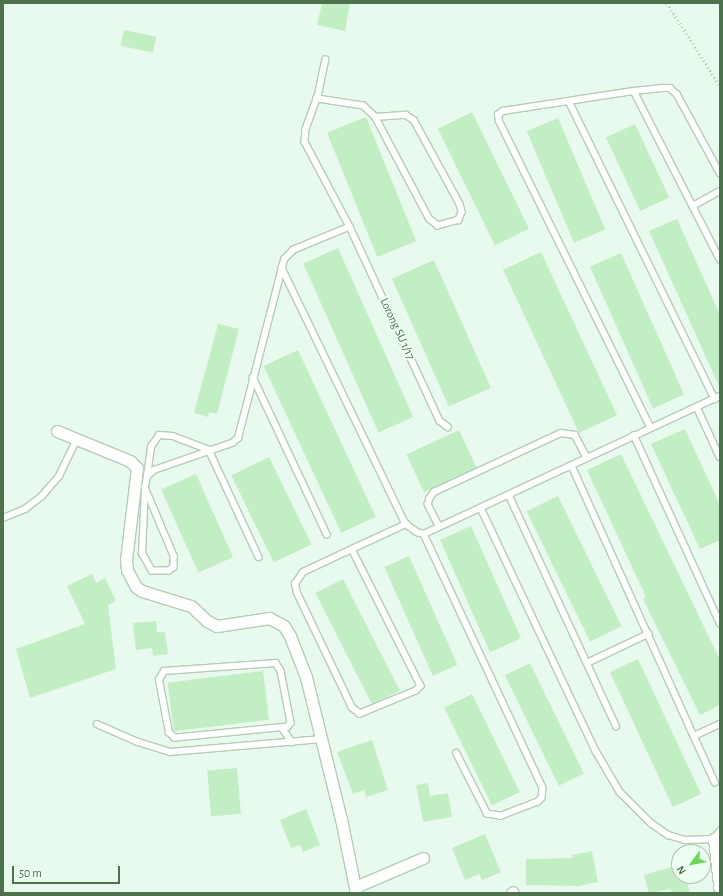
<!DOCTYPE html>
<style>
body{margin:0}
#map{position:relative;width:723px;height:896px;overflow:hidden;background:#e8faed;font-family:"Alegreya Sans",sans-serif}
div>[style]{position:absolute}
.building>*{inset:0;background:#c2eec4;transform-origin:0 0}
.path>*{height:2.5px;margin-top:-1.25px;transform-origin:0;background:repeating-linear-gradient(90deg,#a5d2a6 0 1px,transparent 0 4px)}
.roads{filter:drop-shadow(1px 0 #b2ceb4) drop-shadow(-1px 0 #b2ceb4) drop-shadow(0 1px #b2ceb4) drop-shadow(0 -1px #b2ceb4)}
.service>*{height:5.5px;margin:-2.75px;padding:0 2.75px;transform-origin:2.75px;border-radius:2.75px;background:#fff}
.minor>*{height:11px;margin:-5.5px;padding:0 5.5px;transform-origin:5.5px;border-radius:5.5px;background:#fff}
span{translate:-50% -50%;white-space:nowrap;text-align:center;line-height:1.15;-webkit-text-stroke:4px #eefdf2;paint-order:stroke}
.street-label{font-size:12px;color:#4e724e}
.frame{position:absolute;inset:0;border:4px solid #4e724e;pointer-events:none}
.north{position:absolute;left:671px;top:844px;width:40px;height:40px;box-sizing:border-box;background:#eefdf2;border:1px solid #aec5b0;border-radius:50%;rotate:238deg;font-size:11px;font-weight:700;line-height:16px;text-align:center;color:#4e724e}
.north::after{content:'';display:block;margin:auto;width:14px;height:18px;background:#68d958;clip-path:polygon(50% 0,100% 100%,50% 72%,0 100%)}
.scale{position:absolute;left:12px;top:866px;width:108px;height:18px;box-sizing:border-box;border:2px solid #4e724e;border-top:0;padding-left:5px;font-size:12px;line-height:14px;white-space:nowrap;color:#4e724e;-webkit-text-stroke:3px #eefdf2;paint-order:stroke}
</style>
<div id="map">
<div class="building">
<div style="clip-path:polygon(322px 3px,350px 3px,345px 31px,317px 25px)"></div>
<div style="left:124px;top:30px;width:33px;height:16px;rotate:12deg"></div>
<div style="left:472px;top:112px;width:130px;height:38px;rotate:64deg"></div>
<div style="left:366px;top:117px;width:134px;height:42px;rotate:68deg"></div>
<div style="left:558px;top:118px;width:121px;height:34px;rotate:67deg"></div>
<div style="left:635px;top:124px;width:81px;height:32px;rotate:65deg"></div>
<div style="clip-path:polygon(677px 219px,720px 315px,720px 388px,649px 231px)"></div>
<div style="left:338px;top:248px;width:185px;height:38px;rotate:66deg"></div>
<div style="left:541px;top:252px;width:180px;height:42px;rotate:65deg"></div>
<div style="left:621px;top:253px;width:155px;height:34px;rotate:66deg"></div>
<div style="left:434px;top:260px;width:140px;height:46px;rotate:66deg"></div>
<div style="clip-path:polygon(218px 324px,239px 329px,217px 414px,209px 412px,208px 417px,194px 413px)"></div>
<div style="left:298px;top:350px;width:184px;height:38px;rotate:65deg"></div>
<div style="clip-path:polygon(685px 429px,720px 505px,720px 540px,700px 549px,651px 444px)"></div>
<div style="left:459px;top:430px;width:42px;height:58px;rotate:65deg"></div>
<div style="clip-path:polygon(621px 454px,720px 660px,720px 705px,700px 715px,643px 599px,646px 597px,587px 470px)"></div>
<div style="left:269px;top:457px;width:97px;height:42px;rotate:64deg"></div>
<div style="left:196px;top:474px;width:91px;height:38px;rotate:66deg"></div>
<div style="left:558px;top:496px;width:145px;height:35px;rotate:64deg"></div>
<div style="left:471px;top:526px;width:123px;height:34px;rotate:66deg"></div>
<div style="left:409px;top:556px;width:119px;height:27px;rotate:66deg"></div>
<div style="clip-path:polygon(92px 574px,96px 583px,105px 578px,116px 601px,108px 605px,116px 669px,30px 698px,16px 649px,85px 624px,67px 586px)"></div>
<div style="left:343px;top:579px;width:125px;height:31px;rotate:63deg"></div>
<div style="clip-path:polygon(156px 621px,157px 632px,165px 632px,168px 654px,153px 656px,152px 648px,136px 650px,133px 623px)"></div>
<div style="left:638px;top:659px;width:149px;height:31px;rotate:65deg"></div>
<div style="left:530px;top:663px;width:123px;height:28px;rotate:64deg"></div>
<div style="left:263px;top:671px;width:49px;height:96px;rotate:83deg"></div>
<div style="left:472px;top:694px;width:109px;height:31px;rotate:64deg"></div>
<div style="clip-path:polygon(372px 740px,388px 790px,366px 797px,364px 790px,353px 794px,337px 752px)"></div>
<div style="left:237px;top:768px;width:46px;height:30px;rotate:85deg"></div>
<div style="clip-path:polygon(428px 783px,430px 796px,448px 793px,452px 817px,423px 822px,416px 785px)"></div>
<div style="clip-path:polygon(306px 809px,320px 845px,303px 852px,300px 845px,291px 848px,280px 820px)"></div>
<div style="clip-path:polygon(485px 834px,501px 872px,482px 880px,479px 874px,465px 880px,452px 848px)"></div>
<div style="clip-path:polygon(592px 851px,598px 882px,579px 886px,526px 885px,526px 859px,573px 858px,572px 855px)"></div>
<div style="clip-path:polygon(679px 865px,679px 876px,685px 876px,690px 893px,672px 893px,670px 889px,649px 893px,644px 875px)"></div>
</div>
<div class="path">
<div style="left:667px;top:3px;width:98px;rotate:57.4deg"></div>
</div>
<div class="roads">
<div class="service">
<div style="left:634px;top:91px;width:30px;rotate:-6deg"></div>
<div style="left:664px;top:88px;width:6px"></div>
<div style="left:670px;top:88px;width:9px;rotate:41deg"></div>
<div style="left:677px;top:94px;width:90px;rotate:61.4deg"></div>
<div style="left:317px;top:99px;width:40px;rotate:-78deg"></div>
<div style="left:569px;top:101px;width:332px;rotate:63.9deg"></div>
<div style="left:375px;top:117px;width:31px;rotate:-4deg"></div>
<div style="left:406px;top:115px;width:9px;rotate:32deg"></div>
<div style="left:414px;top:120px;width:96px;rotate:61.3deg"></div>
<div style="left:460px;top:204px;width:8px;rotate:76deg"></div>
<div style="left:462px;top:212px;width:9px;rotate:111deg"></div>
<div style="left:459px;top:220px;width:22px;rotate:164deg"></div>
<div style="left:438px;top:226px;width:11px;rotate:-142deg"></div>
<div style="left:429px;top:219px;width:115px;rotate:-117.9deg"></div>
<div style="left:375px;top:117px;width:16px;rotate:-137deg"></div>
<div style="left:363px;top:106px;width:47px;rotate:-171.3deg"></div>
<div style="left:317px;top:99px;width:33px;rotate:110deg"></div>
<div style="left:306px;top:130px;width:12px;rotate:95deg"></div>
<div style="left:305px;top:142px;width:96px;rotate:62.1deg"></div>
<div style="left:350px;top:227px;width:214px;rotate:65.1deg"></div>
<div style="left:440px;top:421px;width:10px;rotate:37deg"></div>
<div style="left:693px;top:206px;width:31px;rotate:-29deg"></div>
<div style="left:350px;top:227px;width:61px;rotate:157.7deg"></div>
<div style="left:294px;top:250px;width:13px;rotate:135deg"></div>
<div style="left:285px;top:259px;width:9px;rotate:108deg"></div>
<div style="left:282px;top:268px;width:284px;rotate:64.2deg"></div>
<div style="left:406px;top:524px;width:14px;rotate:36deg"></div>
<div style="left:417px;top:532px;width:7px;rotate:16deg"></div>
<div style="left:424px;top:534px;width:327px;rotate:-25deg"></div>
<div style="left:253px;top:377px;width:174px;rotate:64.8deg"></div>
<div style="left:697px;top:407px;width:55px;rotate:65.3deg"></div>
<div style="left:650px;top:427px;width:341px;rotate:-116.3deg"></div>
<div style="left:499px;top:121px;width:6px;rotate:-99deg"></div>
<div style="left:498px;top:115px;width:6px;rotate:-39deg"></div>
<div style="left:503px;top:111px;width:133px;rotate:-8.7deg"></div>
<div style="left:634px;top:91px;width:189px;rotate:62.9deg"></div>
<div style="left:634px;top:435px;width:207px;rotate:65.4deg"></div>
<div style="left:572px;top:466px;width:296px;rotate:65.7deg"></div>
<div style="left:694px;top:736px;width:29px;rotate:-25deg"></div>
<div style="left:147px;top:476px;width:29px;rotate:-82deg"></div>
<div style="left:151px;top:447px;width:14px;rotate:-56deg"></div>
<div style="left:159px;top:435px;width:14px;rotate:4deg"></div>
<div style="left:173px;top:436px;width:39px;rotate:21deg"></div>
<div style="left:209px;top:450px;width:118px;rotate:65deg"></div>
<div style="left:145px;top:487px;width:75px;rotate:67.2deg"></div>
<div style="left:174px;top:556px;width:11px;rotate:90deg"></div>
<div style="left:174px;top:567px;width:6px;rotate:141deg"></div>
<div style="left:169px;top:571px;width:17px;rotate:180deg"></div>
<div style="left:152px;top:571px;width:20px;rotate:-120deg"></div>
<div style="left:142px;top:554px;width:67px;rotate:-87.4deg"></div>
<div style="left:145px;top:487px;width:10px;rotate:-79deg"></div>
<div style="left:147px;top:477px;width:10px;rotate:-45deg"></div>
<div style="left:154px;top:470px;width:83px;rotate:-19.1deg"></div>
<div style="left:232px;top:443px;width:8px;rotate:-40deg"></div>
<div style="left:238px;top:438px;width:176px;rotate:-75.5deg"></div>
<div style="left:509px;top:495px;width:255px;rotate:65.1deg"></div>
<div style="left:481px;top:508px;width:269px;rotate:64.7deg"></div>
<div style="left:596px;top:751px;width:48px;rotate:59.7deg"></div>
<div style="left:620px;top:792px;width:44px;rotate:45deg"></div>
<div style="left:651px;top:823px;width:21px;rotate:35deg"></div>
<div style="left:668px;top:835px;width:18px;rotate:16deg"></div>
<div style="left:685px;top:840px;width:29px;rotate:-2deg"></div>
<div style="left:714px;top:839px;width:10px;rotate:-53deg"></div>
<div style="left:3px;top:518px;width:24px;rotate:-22deg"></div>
<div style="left:25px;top:509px;width:20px;rotate:-37deg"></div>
<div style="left:41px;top:497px;width:28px;rotate:-49deg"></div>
<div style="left:59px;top:476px;width:41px;rotate:-64.1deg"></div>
<div style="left:439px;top:527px;width:25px;rotate:-117deg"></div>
<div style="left:428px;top:505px;width:6px;rotate:-81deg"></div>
<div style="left:429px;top:499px;width:9px;rotate:-54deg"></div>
<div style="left:434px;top:492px;width:140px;rotate:-24.9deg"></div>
<div style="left:561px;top:433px;width:14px;rotate:8deg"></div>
<div style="left:575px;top:435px;width:26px;rotate:62deg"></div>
<div style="left:424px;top:534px;width:280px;rotate:64.9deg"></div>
<div style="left:543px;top:788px;width:10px;rotate:96deg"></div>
<div style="left:542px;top:798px;width:6px;rotate:135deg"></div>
<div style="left:538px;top:802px;width:40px;rotate:159deg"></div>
<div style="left:501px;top:816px;width:14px;rotate:-172deg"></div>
<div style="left:487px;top:814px;width:68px;rotate:-116.9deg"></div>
<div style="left:352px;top:549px;width:153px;rotate:63.3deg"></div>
<div style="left:421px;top:686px;width:7px;rotate:135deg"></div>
<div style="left:416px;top:691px;width:61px;rotate:157.7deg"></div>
<div style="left:360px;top:714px;width:10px;rotate:-143deg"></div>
<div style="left:352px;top:708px;width:127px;rotate:-115.6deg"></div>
<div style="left:297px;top:593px;width:9px;rotate:-103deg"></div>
<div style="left:295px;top:584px;width:14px;rotate:-56deg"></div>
<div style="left:303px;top:572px;width:54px;rotate:-25.1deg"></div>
<div style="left:352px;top:549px;width:60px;rotate:-24.8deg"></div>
<div style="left:276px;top:663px;width:9px;rotate:58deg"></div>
<div style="left:281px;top:671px;width:53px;rotate:79.1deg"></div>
<div style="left:291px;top:723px;width:5px;rotate:127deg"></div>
<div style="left:288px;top:727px;width:114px;rotate:174.4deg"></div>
<div style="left:175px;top:738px;width:8px;rotate:-140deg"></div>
<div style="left:169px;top:733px;width:54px;rotate:-100.7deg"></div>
<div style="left:159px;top:680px;width:10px;rotate:-61deg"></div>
<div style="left:164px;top:671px;width:112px;rotate:-4.1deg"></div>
<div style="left:587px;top:663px;width:68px;rotate:-25.4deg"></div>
<div style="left:97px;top:724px;width:45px;rotate:23.7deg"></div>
<div style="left:138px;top:742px;width:34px;rotate:17deg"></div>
<div style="left:170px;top:752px;width:152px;rotate:-4.9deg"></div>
<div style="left:283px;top:729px;width:16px;rotate:55deg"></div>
<div style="left:694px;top:736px;width:51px;rotate:65.5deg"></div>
</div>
<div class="minor">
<div style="left:57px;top:431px;width:79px;rotate:22.3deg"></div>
<div style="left:130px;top:461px;width:10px;rotate:45deg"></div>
<div style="left:137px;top:468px;width:93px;rotate:96.8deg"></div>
<div style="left:126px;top:560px;width:10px;rotate:84deg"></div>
<div style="left:127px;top:570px;width:19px;rotate:62deg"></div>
<div style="left:136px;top:587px;width:7px;rotate:34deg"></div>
<div style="left:142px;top:591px;width:51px;rotate:17deg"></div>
<div style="left:191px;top:606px;width:22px;rotate:43deg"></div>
<div style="left:207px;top:621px;width:11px;rotate:27deg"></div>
<div style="left:217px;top:626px;width:53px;rotate:-8.7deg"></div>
<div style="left:269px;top:618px;width:17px;rotate:28deg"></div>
<div style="left:284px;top:626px;width:12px;rotate:59deg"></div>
<div style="left:290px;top:636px;width:44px;rotate:68.7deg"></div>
<div style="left:306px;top:677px;width:146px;rotate:76.2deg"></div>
<div style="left:341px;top:819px;width:76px;rotate:78.5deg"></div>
<div style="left:714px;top:839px;width:54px;rotate:83.7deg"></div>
<div style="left:355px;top:887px;width:74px;rotate:-23.1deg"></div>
<div style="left:512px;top:893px;width:1px;rotate:-45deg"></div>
</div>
</div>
<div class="street-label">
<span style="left:397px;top:329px;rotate:65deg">Lorong SU 1/17</span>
</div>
<div class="frame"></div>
<div class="north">N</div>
<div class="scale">50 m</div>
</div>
